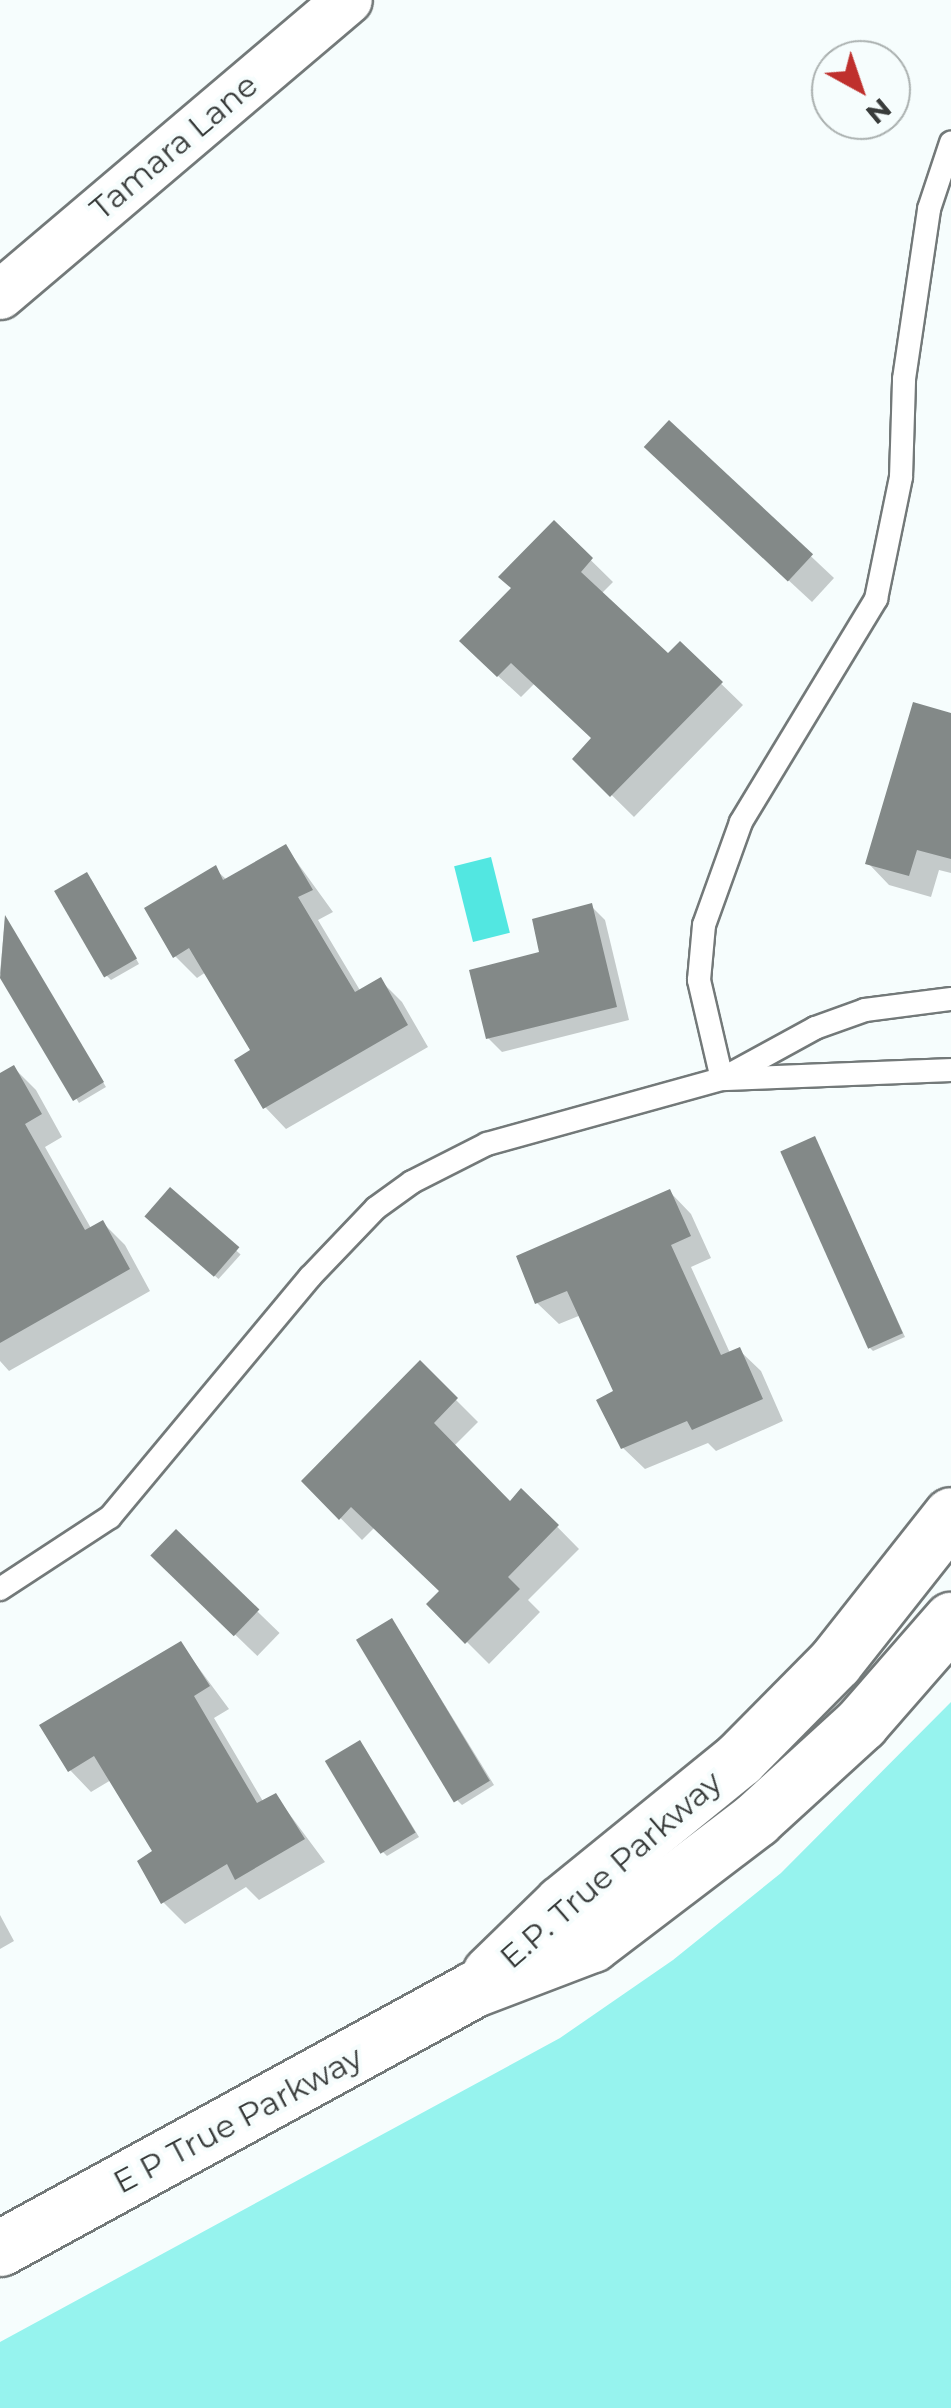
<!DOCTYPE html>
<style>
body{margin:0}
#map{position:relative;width:951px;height:2408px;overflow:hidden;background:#f6fdfd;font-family:Montserrat,sans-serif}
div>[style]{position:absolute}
.green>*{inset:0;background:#96f3ee}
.water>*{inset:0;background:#52e7e1;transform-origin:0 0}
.shadow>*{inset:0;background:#0003;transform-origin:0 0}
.building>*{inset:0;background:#838988;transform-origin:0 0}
.roads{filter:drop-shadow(2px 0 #737979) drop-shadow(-2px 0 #737979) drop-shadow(0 2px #737979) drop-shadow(0 -2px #737979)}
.service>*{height:22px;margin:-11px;padding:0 11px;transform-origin:11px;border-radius:11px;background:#fff}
.minor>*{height:48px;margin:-24px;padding:0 24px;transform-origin:24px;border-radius:24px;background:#fff}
.secondary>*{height:55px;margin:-27.5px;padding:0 27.5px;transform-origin:27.5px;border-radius:27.5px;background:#fff}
span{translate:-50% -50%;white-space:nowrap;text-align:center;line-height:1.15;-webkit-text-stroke:8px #f6fdfd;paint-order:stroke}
.street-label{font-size:32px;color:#393c3b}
.north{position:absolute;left:811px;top:40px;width:100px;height:100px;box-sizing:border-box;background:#f6fdfd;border:2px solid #aab0af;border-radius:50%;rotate:140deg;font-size:28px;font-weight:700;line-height:40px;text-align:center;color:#393c3b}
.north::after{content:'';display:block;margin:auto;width:35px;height:45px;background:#bf302d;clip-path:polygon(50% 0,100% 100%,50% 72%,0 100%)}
</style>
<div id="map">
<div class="green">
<div style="clip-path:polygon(951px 1702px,951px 2408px,0 2408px,0 2342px,560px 2038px,673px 1960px,781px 1873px)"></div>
</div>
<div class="water">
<div style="left:491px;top:857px;width:78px;height:38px;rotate:76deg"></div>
</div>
<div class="shadow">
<div style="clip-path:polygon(669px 423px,834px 578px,812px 602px,668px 469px)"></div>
<div style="clip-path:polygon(554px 524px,613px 582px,601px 594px,668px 657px,680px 644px,743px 705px,634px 817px,575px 759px,594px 739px,535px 683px,521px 697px,484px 663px,514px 589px)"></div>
<div style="clip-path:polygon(951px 715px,951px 873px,939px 870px,931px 897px,889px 885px,868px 863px)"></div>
<div style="clip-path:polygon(286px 847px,333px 912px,318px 920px,361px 992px,381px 981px,402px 1002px,428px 1047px,286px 1129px,265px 1107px,254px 1051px,206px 972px,197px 978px,175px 956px,215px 869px,227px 880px)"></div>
<div style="clip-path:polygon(91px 879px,139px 964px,111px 980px,107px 976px)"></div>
<div style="clip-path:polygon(591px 906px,605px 920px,629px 1020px,502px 1052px,488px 1038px,542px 954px)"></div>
<div style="clip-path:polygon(5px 918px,106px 1087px,79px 1103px,0 973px)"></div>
<div style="clip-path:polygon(14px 1068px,36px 1090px,62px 1137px,45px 1147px,92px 1230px,103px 1223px,125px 1245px,150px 1291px,9px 1371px,0 1361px,0 1076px)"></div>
<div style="clip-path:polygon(815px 1139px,905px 1337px,873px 1351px,869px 1347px)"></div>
<div style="left:170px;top:1191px;width:95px;height:33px;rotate:42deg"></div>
<div style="clip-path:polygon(670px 1192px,691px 1214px,711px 1258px,691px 1267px,730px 1353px,739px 1350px,761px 1371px,783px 1421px,716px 1451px,708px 1443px,645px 1469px,623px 1448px,616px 1393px,581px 1315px,559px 1324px,537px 1303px)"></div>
<div style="clip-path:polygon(420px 1364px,478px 1422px,454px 1446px,511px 1504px,522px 1491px,579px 1549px,528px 1600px,540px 1612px,489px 1664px,429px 1604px,442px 1592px,375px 1527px,362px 1540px,304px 1481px)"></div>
<div style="left:176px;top:1533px;width:144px;height:32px;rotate:44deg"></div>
<div style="clip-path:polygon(396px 1626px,494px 1785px,462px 1805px,458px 1801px)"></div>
<div style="clip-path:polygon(181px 1644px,229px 1709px,214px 1718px,264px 1803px,276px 1796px,325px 1862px,259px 1900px,246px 1887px,185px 1924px,163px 1902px,156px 1852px,111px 1780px,91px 1792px,70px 1770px)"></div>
<div style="clip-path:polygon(364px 1747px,419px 1837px,387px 1856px,383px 1852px)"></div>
<div style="clip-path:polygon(0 1915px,14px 1941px,0 1949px)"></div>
</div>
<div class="building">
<div style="left:669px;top:420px;width:197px;height:37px;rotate:43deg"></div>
<div style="clip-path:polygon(554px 520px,593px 558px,581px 572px,668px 653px,680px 641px,723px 682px,610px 797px,572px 759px,591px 738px,511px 663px,497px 677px,459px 641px,511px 588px,498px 577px)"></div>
<div style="clip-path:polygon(913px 702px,951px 713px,951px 859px,917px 850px,909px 876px,865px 864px)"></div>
<div style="clip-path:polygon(286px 844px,313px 890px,298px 897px,355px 992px,381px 977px,408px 1025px,263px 1109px,234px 1060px,250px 1050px,189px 948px,173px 958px,144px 908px,216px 865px,223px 880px)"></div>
<div style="left:87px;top:872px;width:100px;height:38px;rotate:60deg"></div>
<div style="clip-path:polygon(592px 903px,617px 1007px,486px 1039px,469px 970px,539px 952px,532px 919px)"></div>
<div style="clip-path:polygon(5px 915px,104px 1082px,73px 1101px,0 978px)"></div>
<div style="clip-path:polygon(14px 1065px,42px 1114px,25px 1124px,85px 1230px,103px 1220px,130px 1269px,0 1343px,0 1073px)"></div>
<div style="left:815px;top:1136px;width:216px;height:38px;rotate:66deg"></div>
<div style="left:170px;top:1187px;width:92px;height:39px;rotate:41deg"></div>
<div style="clip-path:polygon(670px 1189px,691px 1236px,671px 1245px,721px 1355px,740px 1347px,763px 1399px,692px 1430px,687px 1421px,621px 1449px,596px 1400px,613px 1391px,567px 1291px,535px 1304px,516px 1256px)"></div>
<div style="clip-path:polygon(420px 1360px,458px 1398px,434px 1423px,510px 1501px,521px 1488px,559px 1525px,508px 1577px,520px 1589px,465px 1644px,426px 1604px,439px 1591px,351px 1507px,339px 1520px,301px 1481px)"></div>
<div style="left:176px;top:1529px;width:116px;height:37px;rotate:44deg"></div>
<div style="left:392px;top:1618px;width:190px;height:42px;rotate:59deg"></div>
<div style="clip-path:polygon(181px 1641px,210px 1686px,194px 1696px,257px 1803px,276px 1793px,305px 1839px,235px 1880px,227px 1864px,161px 1904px,137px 1861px,152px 1851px,94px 1756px,68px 1772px,39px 1725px)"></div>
<div style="left:360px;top:1740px;width:108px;height:41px;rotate:59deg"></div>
</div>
<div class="roads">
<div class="service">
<div style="left:722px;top:1079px;width:102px;rotate:-103.1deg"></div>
<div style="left:699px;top:980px;width:55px;rotate:-84.8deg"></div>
<div style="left:704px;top:925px;width:109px;rotate:-70.2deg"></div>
<div style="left:741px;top:822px;width:261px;rotate:-58.8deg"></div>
<div style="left:876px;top:599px;width:125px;rotate:-78.4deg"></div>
<div style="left:901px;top:477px;width:98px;rotate:-88.2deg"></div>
<div style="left:904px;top:379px;width:172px;rotate:-81.6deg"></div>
<div style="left:929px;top:209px;width:70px;rotate:-71.6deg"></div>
<div style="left:725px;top:1079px;width:226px;rotate:-2.3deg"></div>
<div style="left:0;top:1589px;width:131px;rotate:-33.2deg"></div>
<div style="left:110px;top:1517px;width:312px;rotate:-50.2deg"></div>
<div style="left:310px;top:1277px;width:95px;rotate:-46.3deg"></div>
<div style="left:376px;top:1208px;width:44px;rotate:-35.8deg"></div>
<div style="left:412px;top:1182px;width:84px;rotate:-26.9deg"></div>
<div style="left:487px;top:1144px;width:244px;rotate:-15.5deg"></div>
<div style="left:722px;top:1079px;width:106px;rotate:-28.7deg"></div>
<div style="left:815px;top:1028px;width:53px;rotate:-19.8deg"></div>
<div style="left:865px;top:1010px;width:87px;rotate:-7.3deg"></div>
</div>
<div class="minor">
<div style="left:0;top:295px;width:456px;rotate:-40.3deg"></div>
</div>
<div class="secondary">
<div style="left:490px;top:1973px;width:100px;rotate:-44.2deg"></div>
<div style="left:562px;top:1903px;width:228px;rotate:-39.1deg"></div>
<div style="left:739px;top:1759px;width:136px;rotate:-45.3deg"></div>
<div style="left:835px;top:1662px;width:187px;rotate:-51.7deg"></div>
<div style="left:0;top:2248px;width:540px;rotate:-28.65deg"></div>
<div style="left:474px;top:1989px;width:126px;rotate:-20.9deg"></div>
<div style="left:592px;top:1944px;width:206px;rotate:-37.3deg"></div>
<div style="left:756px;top:1819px;width:142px;rotate:-42.4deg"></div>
<div style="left:861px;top:1723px;width:137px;rotate:-48.9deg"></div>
</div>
</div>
<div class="street-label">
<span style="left:174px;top:147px;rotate:-40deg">Tamara Lane</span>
<span style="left:611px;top:1870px;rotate:-41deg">E.P. True Parkway</span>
<span style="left:238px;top:2120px;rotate:-28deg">E P True Parkway</span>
</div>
<div class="north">N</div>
</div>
